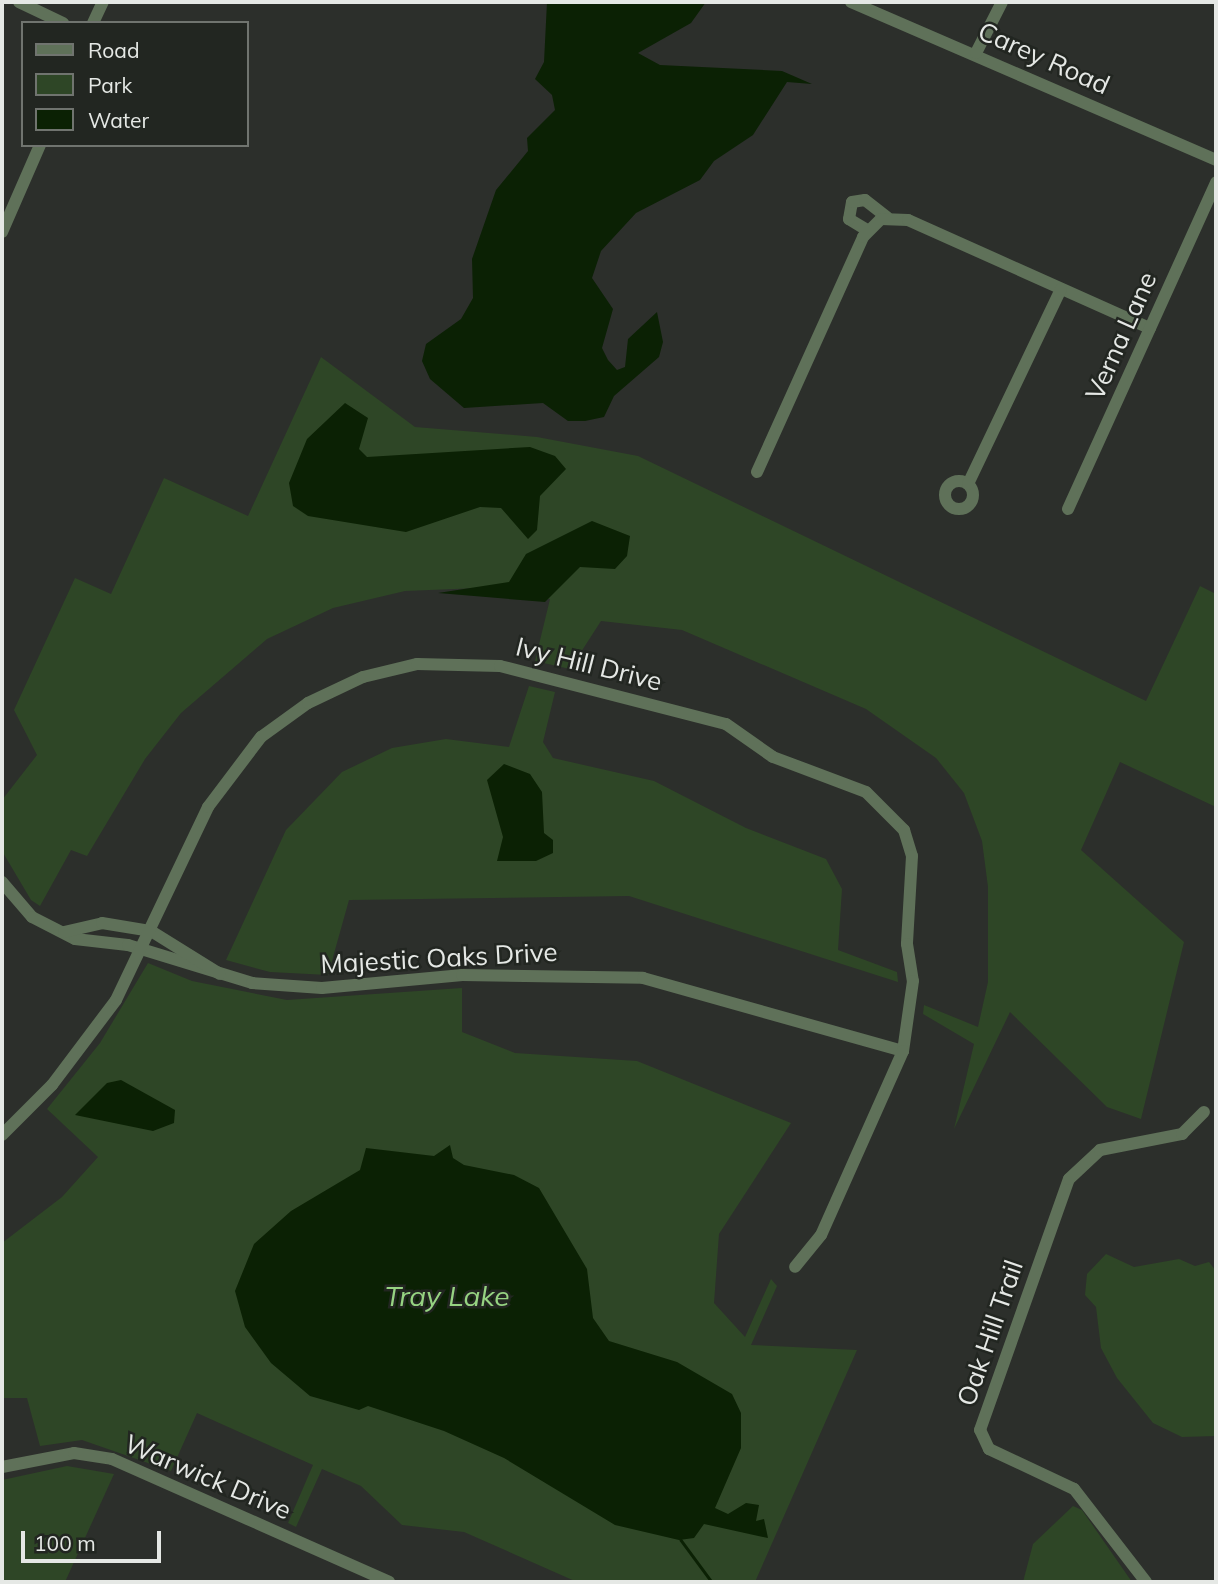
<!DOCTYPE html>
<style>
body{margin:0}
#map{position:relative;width:1218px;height:1584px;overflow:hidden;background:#2c2f2b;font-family:Mulish,sans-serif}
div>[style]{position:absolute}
.green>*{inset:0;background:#2e4626}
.water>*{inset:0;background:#0b2104}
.stream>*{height:2.5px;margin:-1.25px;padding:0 1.25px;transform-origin:1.25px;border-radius:1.25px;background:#0b2104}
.minor>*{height:12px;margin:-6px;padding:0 6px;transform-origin:6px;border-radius:6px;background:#5f7159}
.minor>.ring{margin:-6px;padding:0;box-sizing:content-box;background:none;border:12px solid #5f7159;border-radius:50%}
span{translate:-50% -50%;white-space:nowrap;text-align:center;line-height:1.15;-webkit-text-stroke:5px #222621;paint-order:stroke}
.street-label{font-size:26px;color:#e5e8e5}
.water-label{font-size:28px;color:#96d382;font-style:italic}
.frame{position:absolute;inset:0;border:4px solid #e5e8e5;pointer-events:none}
.legend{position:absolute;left:21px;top:21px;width:228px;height:126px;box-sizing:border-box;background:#222621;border:2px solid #70746f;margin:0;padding:9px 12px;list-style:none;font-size:21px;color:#e5e8e5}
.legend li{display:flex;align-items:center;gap:14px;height:35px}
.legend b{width:35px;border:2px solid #70746f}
.scale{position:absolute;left:21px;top:1531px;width:140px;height:32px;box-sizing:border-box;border:4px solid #e5e8e5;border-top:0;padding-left:9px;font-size:21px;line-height:24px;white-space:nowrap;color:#e5e8e5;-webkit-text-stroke:5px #222621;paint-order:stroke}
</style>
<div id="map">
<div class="green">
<div style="clip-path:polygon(321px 357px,415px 427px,537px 437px,638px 456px,1146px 701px,1200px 586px,1216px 594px,1216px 807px,1120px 762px,1081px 850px,1184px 942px,1141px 1119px,1107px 1107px,1010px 1012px,954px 1129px,974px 1044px,923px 1014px,924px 1005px,978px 1027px,988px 982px,988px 887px,982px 841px,964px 793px,936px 758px,866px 709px,682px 630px,601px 621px,570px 669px,535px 661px,550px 599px,479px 588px,405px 591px,333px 608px,267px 639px,181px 713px,145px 759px,87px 856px,71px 850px,40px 906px,31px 900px,2px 851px,2px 800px,37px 755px,14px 710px,75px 578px,111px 594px,164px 478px,248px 516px)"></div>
<div style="clip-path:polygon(529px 686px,555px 692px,543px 742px,553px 758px,654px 781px,746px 828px,826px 859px,842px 889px,838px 950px,897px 972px,898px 982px,629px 896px,349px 900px,328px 975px,270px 972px,226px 960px,286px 830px,342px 772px,392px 748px,446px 739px,509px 747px)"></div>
<div style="clip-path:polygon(148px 963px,192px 981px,287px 1000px,462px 988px,462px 1032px,515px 1053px,637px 1061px,791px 1123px,719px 1234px,714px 1303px,745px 1337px,771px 1279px,777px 1286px,751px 1345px,857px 1350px,755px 1582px,577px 1582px,464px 1532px,402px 1525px,361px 1486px,322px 1469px,296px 1527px,288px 1523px,313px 1465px,197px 1413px,171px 1471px,82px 1440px,40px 1446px,27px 1398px,2px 1398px,2px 1243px,62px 1197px,98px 1157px,47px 1109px,100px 1043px)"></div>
<div style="clip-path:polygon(1106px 1254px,1134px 1267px,1179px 1259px,1195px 1266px,1209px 1262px,1216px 1271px,1216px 1436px,1182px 1437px,1153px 1423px,1117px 1378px,1101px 1348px,1096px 1307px,1085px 1295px,1087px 1274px)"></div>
<div style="clip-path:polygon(67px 1466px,114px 1474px,65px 1582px,2px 1582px,2px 1480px)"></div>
<div style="clip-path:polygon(1073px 1506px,1082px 1510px,1132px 1582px,1023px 1582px,1033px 1544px)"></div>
</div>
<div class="water">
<div style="clip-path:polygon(547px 2px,706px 2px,691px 23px,638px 53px,660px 65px,782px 71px,812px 84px,787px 82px,753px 135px,714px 161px,700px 180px,636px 213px,601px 251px,592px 278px,613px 309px,602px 348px,608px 360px,617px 370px,625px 367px,628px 339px,657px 312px,663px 342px,659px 357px,614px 396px,604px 417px,585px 421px,568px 421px,543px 403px,464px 408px,430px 379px,422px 361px,426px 344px,461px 319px,473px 298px,472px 259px,496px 190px,528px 151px,527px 138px,555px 110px,552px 95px,535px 79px,544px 62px)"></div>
<div style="clip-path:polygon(345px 403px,368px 418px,359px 449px,367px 457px,530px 447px,555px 456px,566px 469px,540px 496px,537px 530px,528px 539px,501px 508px,480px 507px,406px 532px,308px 516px,293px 506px,289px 483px,307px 439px)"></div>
<div style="clip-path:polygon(592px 521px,630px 536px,627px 556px,615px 569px,580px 567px,545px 602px,438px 593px,509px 582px,526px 554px)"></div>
<div style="clip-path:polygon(504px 764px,530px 774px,542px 792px,544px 833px,553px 840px,553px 853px,536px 861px,497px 861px,503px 837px,487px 780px)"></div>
<div style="clip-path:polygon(121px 1080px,175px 1110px,174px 1123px,153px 1131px,75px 1115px,107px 1083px)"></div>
<div style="clip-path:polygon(450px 1145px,453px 1158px,464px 1165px,514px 1175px,539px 1188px,587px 1269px,593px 1318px,609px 1341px,677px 1362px,732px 1394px,741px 1413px,741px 1448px,715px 1508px,728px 1514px,746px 1503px,759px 1505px,756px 1521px,764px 1519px,768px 1538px,704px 1524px,694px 1538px,679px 1540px,615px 1525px,504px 1458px,444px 1431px,368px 1406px,359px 1410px,310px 1396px,271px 1363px,245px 1327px,235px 1291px,254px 1244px,291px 1211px,360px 1170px,366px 1148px,434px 1156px)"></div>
</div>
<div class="stream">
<div style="left:681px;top:1540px;width:52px;rotate:53.6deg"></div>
</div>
<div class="minor">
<div style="left:19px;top:2px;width:49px;rotate:25.5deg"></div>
<div style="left:851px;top:2px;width:398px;rotate:23.4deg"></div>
<div style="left:93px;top:23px;width:23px;rotate:-65deg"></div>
<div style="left:976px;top:53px;width:57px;rotate:-63deg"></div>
<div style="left:867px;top:230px;width:21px;rotate:-149deg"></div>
<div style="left:849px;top:219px;width:17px;rotate:-80deg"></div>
<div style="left:852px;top:202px;width:13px;rotate:-9deg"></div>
<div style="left:865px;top:200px;width:28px;rotate:38deg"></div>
<div style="left:2px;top:232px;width:95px;rotate:-66.4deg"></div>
<div style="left:757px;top:472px;width:258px;rotate:-65.7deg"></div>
<div style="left:863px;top:237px;width:25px;rotate:-45deg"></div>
<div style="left:881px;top:219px;width:27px;rotate:2deg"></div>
<div style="left:908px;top:220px;width:265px;rotate:24.1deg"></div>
<div class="ring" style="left:945px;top:481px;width:16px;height:16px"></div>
<div style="left:968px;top:484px;width:216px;rotate:-64.5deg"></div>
<div style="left:1068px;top:509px;width:359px;rotate:-65.6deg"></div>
<div style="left:2px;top:882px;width:46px;rotate:49.4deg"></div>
<div style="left:32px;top:917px;width:48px;rotate:27.1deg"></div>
<div style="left:75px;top:939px;width:53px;rotate:6.5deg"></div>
<div style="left:128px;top:945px;width:130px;rotate:17deg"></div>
<div style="left:252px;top:983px;width:70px;rotate:4.1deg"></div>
<div style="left:322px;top:988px;width:141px;rotate:-5.3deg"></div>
<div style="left:462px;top:975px;width:181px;rotate:0.9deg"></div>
<div style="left:643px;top:978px;width:270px;rotate:15.7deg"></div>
<div style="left:64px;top:932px;width:39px;rotate:-13deg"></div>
<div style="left:102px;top:923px;width:50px;rotate:9.3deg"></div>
<div style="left:151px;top:931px;width:81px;rotate:31.9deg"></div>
<div style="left:2px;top:1135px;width:71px;rotate:-45deg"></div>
<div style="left:52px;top:1085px;width:106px;rotate:-53deg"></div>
<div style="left:116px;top:1000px;width:214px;rotate:-64.5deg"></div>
<div style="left:208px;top:807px;width:88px;rotate:-52.9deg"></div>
<div style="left:261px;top:737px;width:58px;rotate:-35.9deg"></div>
<div style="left:308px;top:703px;width:61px;rotate:-25.3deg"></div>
<div style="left:363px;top:677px;width:56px;rotate:-13.5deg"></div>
<div style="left:417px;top:664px;width:83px;rotate:1.4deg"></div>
<div style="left:500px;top:666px;width:233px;rotate:14.4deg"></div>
<div style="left:726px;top:724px;width:57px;rotate:35.1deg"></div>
<div style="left:773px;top:757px;width:99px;rotate:20.6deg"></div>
<div style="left:866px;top:792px;width:54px;rotate:45deg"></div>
<div style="left:904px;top:830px;width:27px;rotate:73deg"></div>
<div style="left:912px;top:856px;width:88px;rotate:93.3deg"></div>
<div style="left:907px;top:944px;width:37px;rotate:81deg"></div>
<div style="left:913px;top:981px;width:71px;rotate:98.1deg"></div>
<div style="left:903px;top:1051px;width:201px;rotate:114deg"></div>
<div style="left:821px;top:1235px;width:41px;rotate:129.1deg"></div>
<div style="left:2px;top:1467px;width:73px;rotate:-11deg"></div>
<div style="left:74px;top:1453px;width:38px;rotate:9deg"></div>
<div style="left:112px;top:1459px;width:303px;rotate:23.9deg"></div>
<div style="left:1146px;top:1582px;width:118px;rotate:-127.7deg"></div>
<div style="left:1074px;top:1489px;width:94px;rotate:-154.8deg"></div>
<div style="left:989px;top:1449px;width:21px;rotate:-115deg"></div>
<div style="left:980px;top:1430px;width:266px;rotate:-70.5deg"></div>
<div style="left:1069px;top:1179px;width:42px;rotate:-43.1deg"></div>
<div style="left:1100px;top:1150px;width:84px;rotate:-11deg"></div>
<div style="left:1182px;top:1134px;width:31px;rotate:-45deg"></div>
</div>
<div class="street-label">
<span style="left:1044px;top:58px;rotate:24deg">Carey Road</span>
<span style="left:1121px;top:336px;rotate:-66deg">Verna Lane</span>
<span style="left:589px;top:664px;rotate:14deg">Ivy Hill Drive</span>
<span style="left:439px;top:958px;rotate:-3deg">Majestic Oaks Drive</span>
<span style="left:990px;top:1333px;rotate:-71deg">Oak Hill Trail</span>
<span style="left:208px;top:1477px;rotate:23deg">Warwick Drive</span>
</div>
<div class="water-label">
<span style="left:447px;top:1296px">Tray Lake</span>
</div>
<div class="frame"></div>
<ul class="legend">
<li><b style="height:9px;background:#5f7159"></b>Road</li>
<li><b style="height:19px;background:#2e4626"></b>Park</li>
<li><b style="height:19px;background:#0b2104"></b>Water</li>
</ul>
<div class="scale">100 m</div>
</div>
